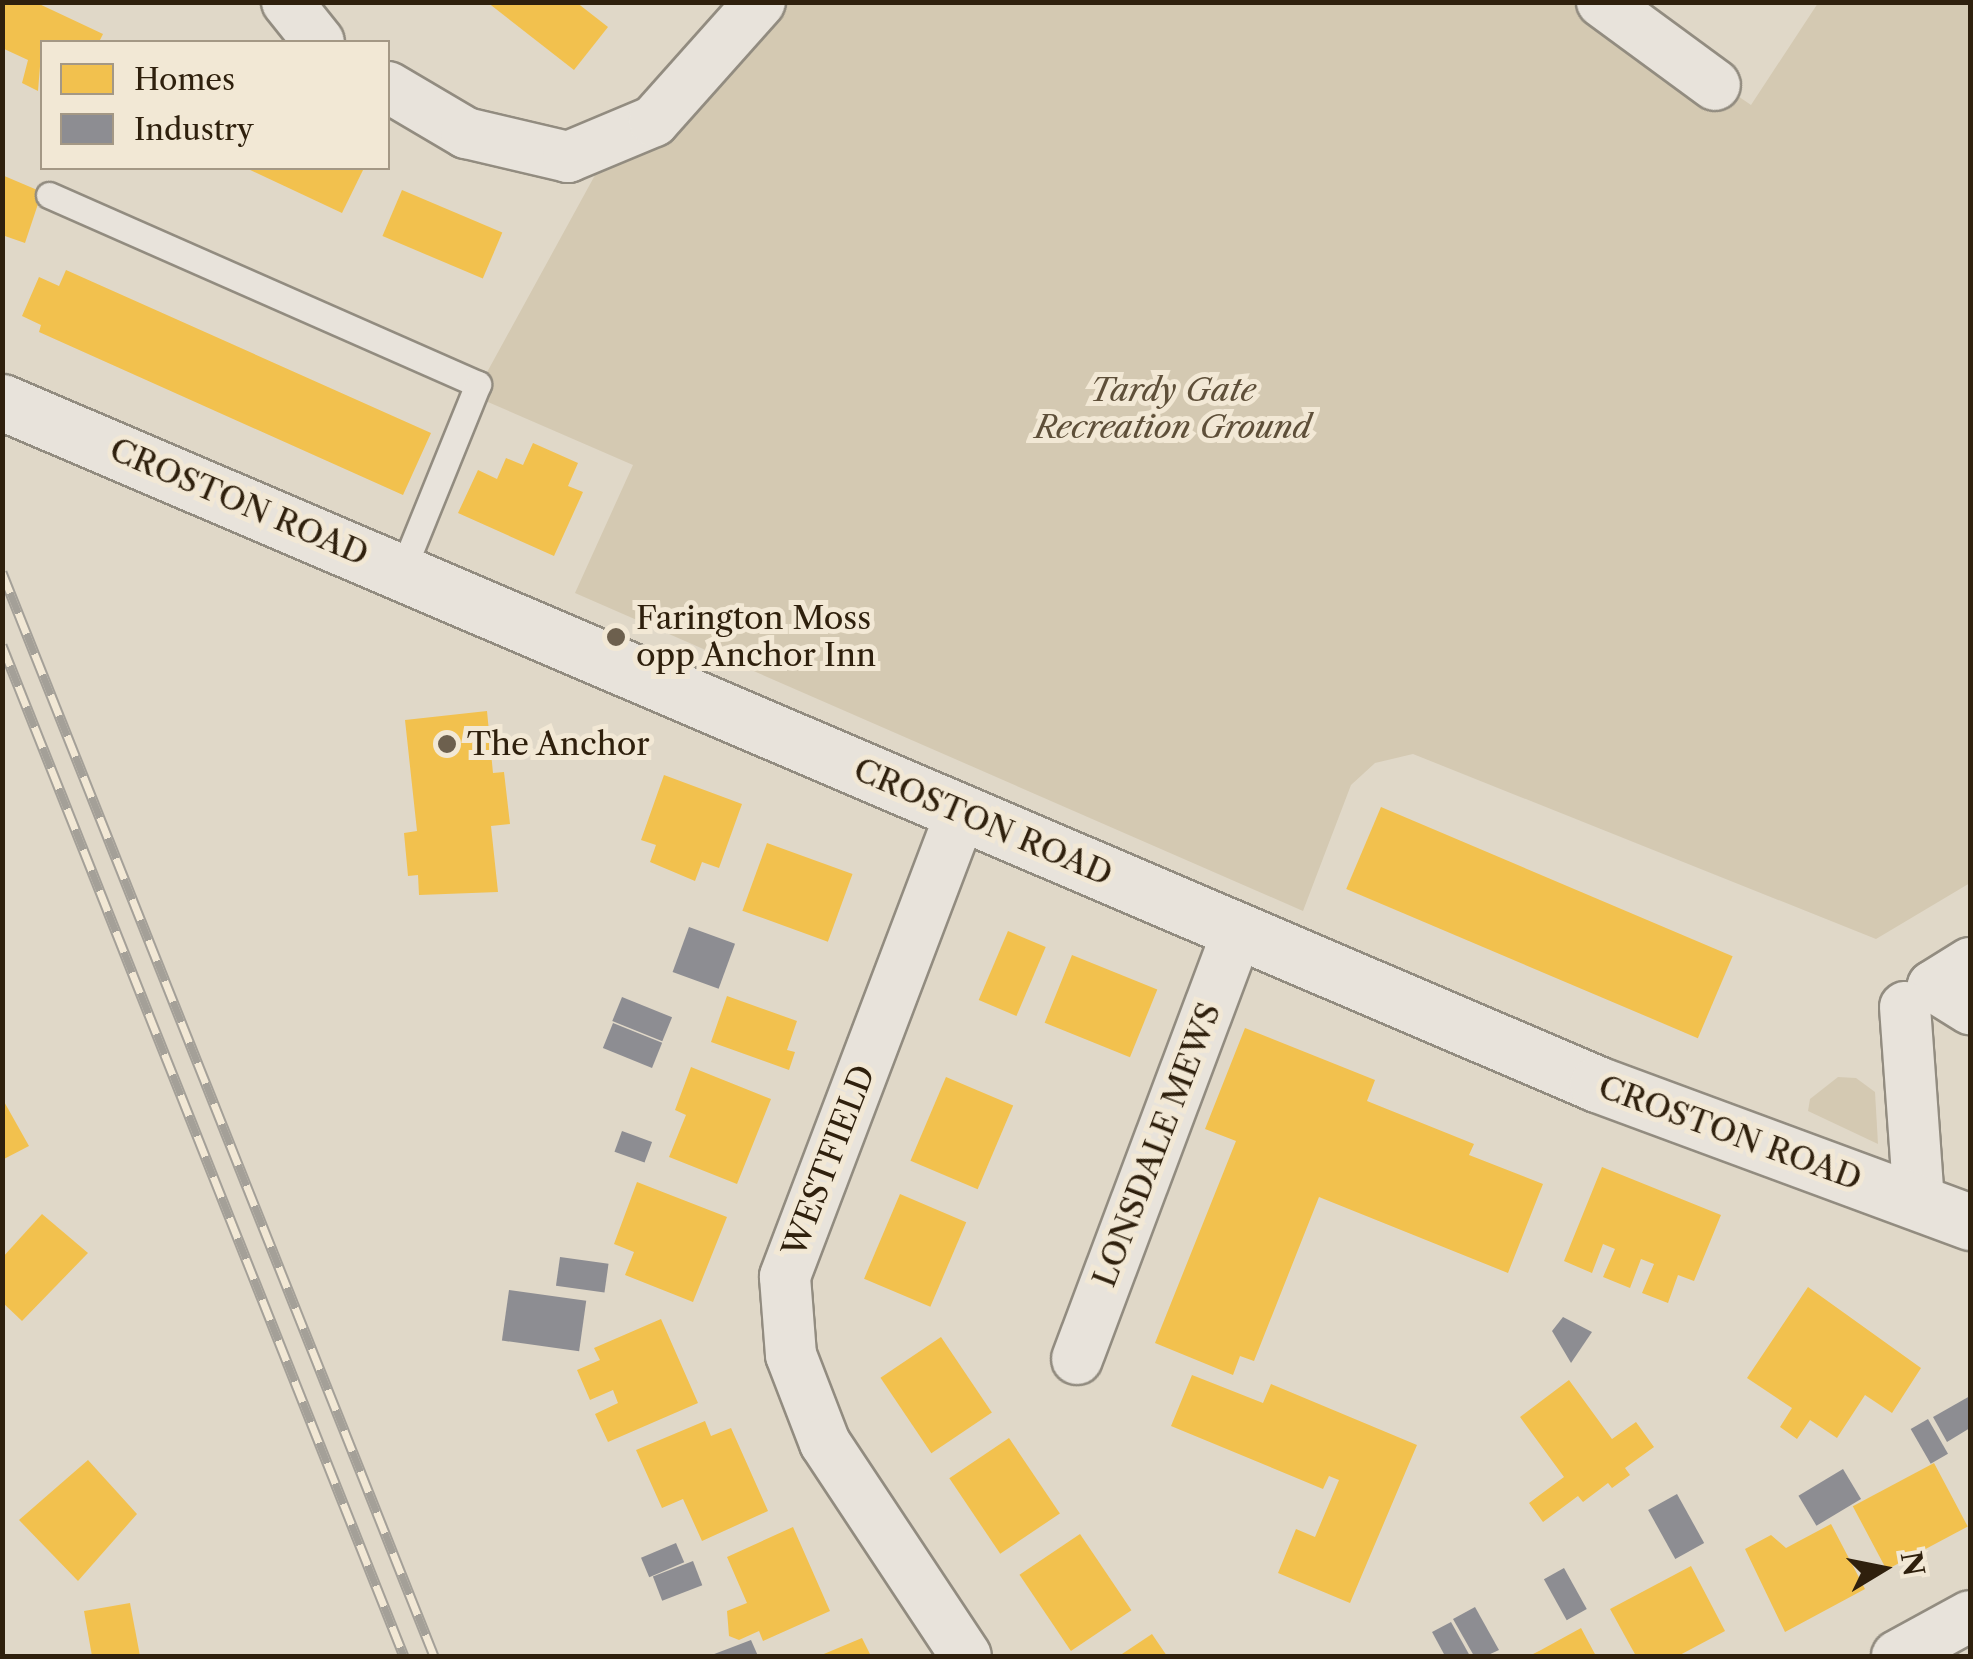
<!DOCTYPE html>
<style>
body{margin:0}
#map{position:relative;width:1973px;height:1659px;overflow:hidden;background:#e0d8c8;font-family:"Libre Caslon Text",serif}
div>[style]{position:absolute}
.green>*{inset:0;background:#d4c9b2}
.homes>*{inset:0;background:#f2c14e;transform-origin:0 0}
.industry>*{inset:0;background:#8d8d92;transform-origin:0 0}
.roads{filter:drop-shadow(2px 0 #928c80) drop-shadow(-2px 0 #928c80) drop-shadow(0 2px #928c80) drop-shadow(0 -2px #928c80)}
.lane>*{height:25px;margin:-12.5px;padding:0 12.5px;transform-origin:12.5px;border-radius:12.5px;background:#e8e3db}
.street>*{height:50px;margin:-25px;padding:0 25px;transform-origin:25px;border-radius:25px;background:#e8e3db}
.secondary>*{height:55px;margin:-27.5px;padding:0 27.5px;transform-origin:27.5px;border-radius:27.5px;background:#e8e3db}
.rail>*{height:11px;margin-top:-5.5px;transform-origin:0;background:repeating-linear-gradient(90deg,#f2e8d5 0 22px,#a4a098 0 44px);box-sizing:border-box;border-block:2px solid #a4a098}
.dots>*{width:28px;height:28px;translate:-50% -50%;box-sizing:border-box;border:5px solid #f2e8d5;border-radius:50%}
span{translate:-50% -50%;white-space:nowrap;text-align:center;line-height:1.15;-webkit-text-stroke:10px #f2e8d5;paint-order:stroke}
.park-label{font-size:32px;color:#5e4f39;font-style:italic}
.street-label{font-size:32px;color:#2f200d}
.poi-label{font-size:32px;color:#2f200d}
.left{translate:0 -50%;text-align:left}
.frame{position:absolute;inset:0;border:5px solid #2f200d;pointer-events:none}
.legend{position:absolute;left:40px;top:40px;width:350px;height:130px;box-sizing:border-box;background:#f2e8d5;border:2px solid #a49885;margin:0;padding:12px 18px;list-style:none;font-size:30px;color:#2f200d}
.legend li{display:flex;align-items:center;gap:20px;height:50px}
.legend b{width:50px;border:2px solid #a49885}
.north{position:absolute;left:1833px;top:1519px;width:100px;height:100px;-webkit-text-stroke:8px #f2e8d5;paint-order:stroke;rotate:80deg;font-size:28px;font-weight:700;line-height:40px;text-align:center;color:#2f200d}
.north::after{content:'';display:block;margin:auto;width:35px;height:45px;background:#2f200d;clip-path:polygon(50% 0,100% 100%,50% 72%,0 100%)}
</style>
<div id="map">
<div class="green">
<div style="clip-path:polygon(775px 3px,1602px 3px,1751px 105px,1818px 3px,1970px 3px,1970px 883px,1876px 939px,1413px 754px,1375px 763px,1351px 785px,1303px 911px,575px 593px,633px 465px,474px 396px,600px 166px)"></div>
<div style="clip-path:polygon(1838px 1077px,1856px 1078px,1875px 1092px,1878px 1144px,1808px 1111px,1810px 1099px)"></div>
</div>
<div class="homes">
<div style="clip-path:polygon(2px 2px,35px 2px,103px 34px,99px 42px,42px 42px,38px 91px,22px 83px,28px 60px,2px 48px)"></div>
<div style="clip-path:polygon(487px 2px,576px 2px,608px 27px,574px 70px)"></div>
<div style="clip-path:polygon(246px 168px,364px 168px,342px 213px)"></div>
<div style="clip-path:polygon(2px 175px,42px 192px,25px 243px,2px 235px)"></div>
<div style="left:402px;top:190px;width:109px;height:50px;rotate:23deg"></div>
<div style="clip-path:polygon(66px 270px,431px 433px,403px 495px,39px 332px,41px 325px,22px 316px,39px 277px,59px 286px)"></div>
<div style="clip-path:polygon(533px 443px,578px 463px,568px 486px,583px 492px,554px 556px,458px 513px,478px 470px,497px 479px,506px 458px,523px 465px)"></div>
<div style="clip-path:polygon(487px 711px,493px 773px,504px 772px,510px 824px,491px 826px,498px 892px,419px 895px,418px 875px,408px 876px,404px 833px,417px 831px,405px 720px)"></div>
<div style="clip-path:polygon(664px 775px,742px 804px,719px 868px,702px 862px,695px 881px,650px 862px,656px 845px,641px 840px)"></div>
<div style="left:1381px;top:807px;width:382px;height:89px;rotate:23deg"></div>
<div style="left:767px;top:843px;width:91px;height:72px;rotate:20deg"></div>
<div style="left:1008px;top:931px;width:41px;height:75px;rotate:23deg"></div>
<div style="left:1072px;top:955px;width:92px;height:73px;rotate:22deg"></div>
<div style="clip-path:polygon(727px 996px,797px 1021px,787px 1050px,795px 1052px,789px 1070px,711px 1042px)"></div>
<div style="clip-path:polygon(1245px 1028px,1375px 1080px,1367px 1101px,1474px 1144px,1469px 1155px,1543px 1184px,1508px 1273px,1319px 1197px,1254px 1361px,1240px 1356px,1233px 1375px,1155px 1343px,1236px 1141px,1205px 1129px)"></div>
<div style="clip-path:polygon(691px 1067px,771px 1099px,737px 1184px,669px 1157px,686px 1115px,675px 1110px)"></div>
<div style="left:946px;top:1077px;width:73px;height:91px;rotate:23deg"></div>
<div style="clip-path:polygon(2px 1098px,29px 1146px,2px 1160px)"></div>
<div style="clip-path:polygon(1602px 1167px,1721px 1215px,1694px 1281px,1678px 1275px,1668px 1303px,1642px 1293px,1654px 1264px,1641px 1259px,1630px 1288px,1603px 1277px,1615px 1249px,1603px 1244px,1592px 1273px,1564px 1261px)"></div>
<div style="clip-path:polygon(637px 1182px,727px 1217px,693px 1302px,625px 1275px,634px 1252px,614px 1244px)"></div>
<div style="left:900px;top:1194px;width:72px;height:92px;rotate:23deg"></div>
<div style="clip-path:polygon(42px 1214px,88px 1253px,22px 1321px,2px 1302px,2px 1258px)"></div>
<div style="clip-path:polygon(1808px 1287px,1921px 1368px,1892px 1413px,1865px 1395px,1837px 1438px,1810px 1420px,1797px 1439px,1780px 1427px,1792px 1408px,1747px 1378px)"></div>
<div style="clip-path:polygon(661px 1319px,698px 1403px,608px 1442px,595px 1414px,618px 1403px,613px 1390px,590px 1400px,577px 1370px,600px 1360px,594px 1348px)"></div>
<div style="left:941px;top:1337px;width:91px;height:73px;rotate:56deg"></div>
<div style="clip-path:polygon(1192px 1375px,1263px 1403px,1271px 1384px,1417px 1445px,1350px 1603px,1278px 1573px,1296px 1529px,1315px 1537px,1339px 1480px,1329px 1476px,1323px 1489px,1171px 1426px)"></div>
<div style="clip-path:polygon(1569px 1380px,1612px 1439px,1636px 1422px,1654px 1447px,1625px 1468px,1630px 1475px,1612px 1488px,1608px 1483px,1583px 1502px,1578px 1496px,1543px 1522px,1529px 1503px,1564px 1477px,1520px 1417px)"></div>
<div style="clip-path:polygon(705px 1421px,711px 1436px,731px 1428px,768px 1511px,702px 1541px,683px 1499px,662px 1508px,636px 1450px)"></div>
<div style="left:1009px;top:1438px;width:91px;height:72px;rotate:56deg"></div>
<div style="clip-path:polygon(88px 1460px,137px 1514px,78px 1581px,19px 1520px)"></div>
<div style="left:1934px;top:1463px;width:72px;height:92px;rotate:62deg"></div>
<div style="clip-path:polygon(1831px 1524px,1865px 1589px,1785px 1632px,1745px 1549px,1771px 1535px,1786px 1548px)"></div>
<div style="clip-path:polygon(793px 1527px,830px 1611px,763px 1641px,759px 1631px,739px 1640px,729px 1636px,727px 1611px,747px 1603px,727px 1557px)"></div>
<div style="left:1080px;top:1534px;width:92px;height:73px;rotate:56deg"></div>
<div style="clip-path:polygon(1691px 1566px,1725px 1631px,1678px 1656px,1636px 1656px,1610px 1609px)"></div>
<div style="clip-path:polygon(130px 1603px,140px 1656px,92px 1656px,84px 1611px)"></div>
<div style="clip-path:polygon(1581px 1628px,1596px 1656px,1529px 1656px,1541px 1650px)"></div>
<div style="clip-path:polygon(1152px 1634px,1167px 1656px,1119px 1656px)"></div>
<div style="clip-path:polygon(862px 1638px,871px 1656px,819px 1656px)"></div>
</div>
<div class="industry">
<div style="left:689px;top:927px;width:49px;height:48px;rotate:20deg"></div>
<div style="left:622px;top:997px;width:54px;height:26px;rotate:22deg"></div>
<div style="left:613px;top:1023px;width:53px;height:27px;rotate:22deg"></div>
<div style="left:622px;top:1131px;width:32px;height:22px;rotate:20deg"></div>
<div style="left:560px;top:1257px;width:49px;height:29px;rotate:8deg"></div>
<div style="left:509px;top:1290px;width:78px;height:51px;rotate:8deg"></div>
<div style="clip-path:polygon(1563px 1317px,1592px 1332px,1571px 1363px,1552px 1331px)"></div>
<div style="clip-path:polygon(1970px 1396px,1970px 1428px,1947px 1442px,1933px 1417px)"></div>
<div style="left:1928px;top:1419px;width:40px;height:20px;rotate:60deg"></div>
<div style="left:1843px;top:1469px;width:35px;height:52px;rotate:59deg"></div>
<div style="left:1677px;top:1494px;width:56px;height:33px;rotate:61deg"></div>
<div style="left:676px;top:1543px;width:21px;height:38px;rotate:67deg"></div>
<div style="left:693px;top:1561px;width:26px;height:43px;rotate:69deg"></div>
<div style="left:1564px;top:1568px;width:47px;height:23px;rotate:61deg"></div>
<div style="clip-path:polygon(1475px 1607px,1499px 1650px,1486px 1656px,1474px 1656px,1453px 1619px)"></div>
<div style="clip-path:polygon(1451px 1622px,1470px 1656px,1445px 1656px,1432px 1632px)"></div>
<div style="clip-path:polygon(751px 1640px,758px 1656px,709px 1656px)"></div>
</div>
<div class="roads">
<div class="lane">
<div style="left:49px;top:195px;width:469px;rotate:23.8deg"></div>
<div style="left:478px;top:384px;width:202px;rotate:112.1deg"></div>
</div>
<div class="street">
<div style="left:287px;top:2px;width:51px;rotate:51.3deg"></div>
<div style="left:1602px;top:2px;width:140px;rotate:36.3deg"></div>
<div style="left:388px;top:87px;width:91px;rotate:30.5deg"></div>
<div style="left:466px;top:133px;width:105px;rotate:13.2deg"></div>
<div style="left:568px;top:157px;width:93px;rotate:-22.7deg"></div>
<div style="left:654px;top:121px;width:159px;rotate:-48.3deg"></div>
<div style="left:961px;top:813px;width:496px;rotate:110.8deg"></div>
<div style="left:785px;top:1277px;width:78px;rotate:85.6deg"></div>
<div style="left:791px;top:1355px;width:94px;rotate:68.9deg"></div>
<div style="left:825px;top:1443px;width:255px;rotate:56.5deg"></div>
<div style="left:1970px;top:963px;width:44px;rotate:148.1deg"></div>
<div style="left:1933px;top:986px;width:44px;rotate:31.9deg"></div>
<div style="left:1905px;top:1007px;width:197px;rotate:85.9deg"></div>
<div style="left:1077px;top:1359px;width:457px;rotate:-69.4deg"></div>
<div style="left:1897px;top:1656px;width:83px;rotate:-28.7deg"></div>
</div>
<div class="secondary">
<div style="left:2px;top:402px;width:1735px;rotate:23.15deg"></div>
<div style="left:1597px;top:1084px;width:398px;rotate:20.3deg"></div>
</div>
</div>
<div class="rail">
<div style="left:2px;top:572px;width:1167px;rotate:68.27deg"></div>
<div style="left:2px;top:645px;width:1088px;rotate:68.32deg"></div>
</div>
<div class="dots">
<div style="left:616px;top:637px;background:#6d604e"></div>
<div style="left:447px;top:744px;background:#6d604e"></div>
</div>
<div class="park-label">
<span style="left:1173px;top:409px">Tardy Gate<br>Recreation Ground</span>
</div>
<div class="street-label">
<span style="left:239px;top:502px;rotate:23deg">CROSTON ROAD</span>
<span style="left:983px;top:822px;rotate:23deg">CROSTON ROAD</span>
<span style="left:1730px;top:1133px;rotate:20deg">CROSTON ROAD</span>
<span style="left:1157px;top:1145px;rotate:-69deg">LONSDALE MEWS</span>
<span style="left:829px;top:1161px;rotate:-69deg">WESTFIELD</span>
</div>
<div class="poi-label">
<span class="left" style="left:636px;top:637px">Farington Moss<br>opp Anchor Inn</span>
<span class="left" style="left:467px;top:744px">The Anchor</span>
</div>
<div class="frame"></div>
<ul class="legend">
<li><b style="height:28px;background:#f2c14e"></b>Homes</li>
<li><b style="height:28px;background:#8d8d92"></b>Industry</li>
</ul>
<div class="north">N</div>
</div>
